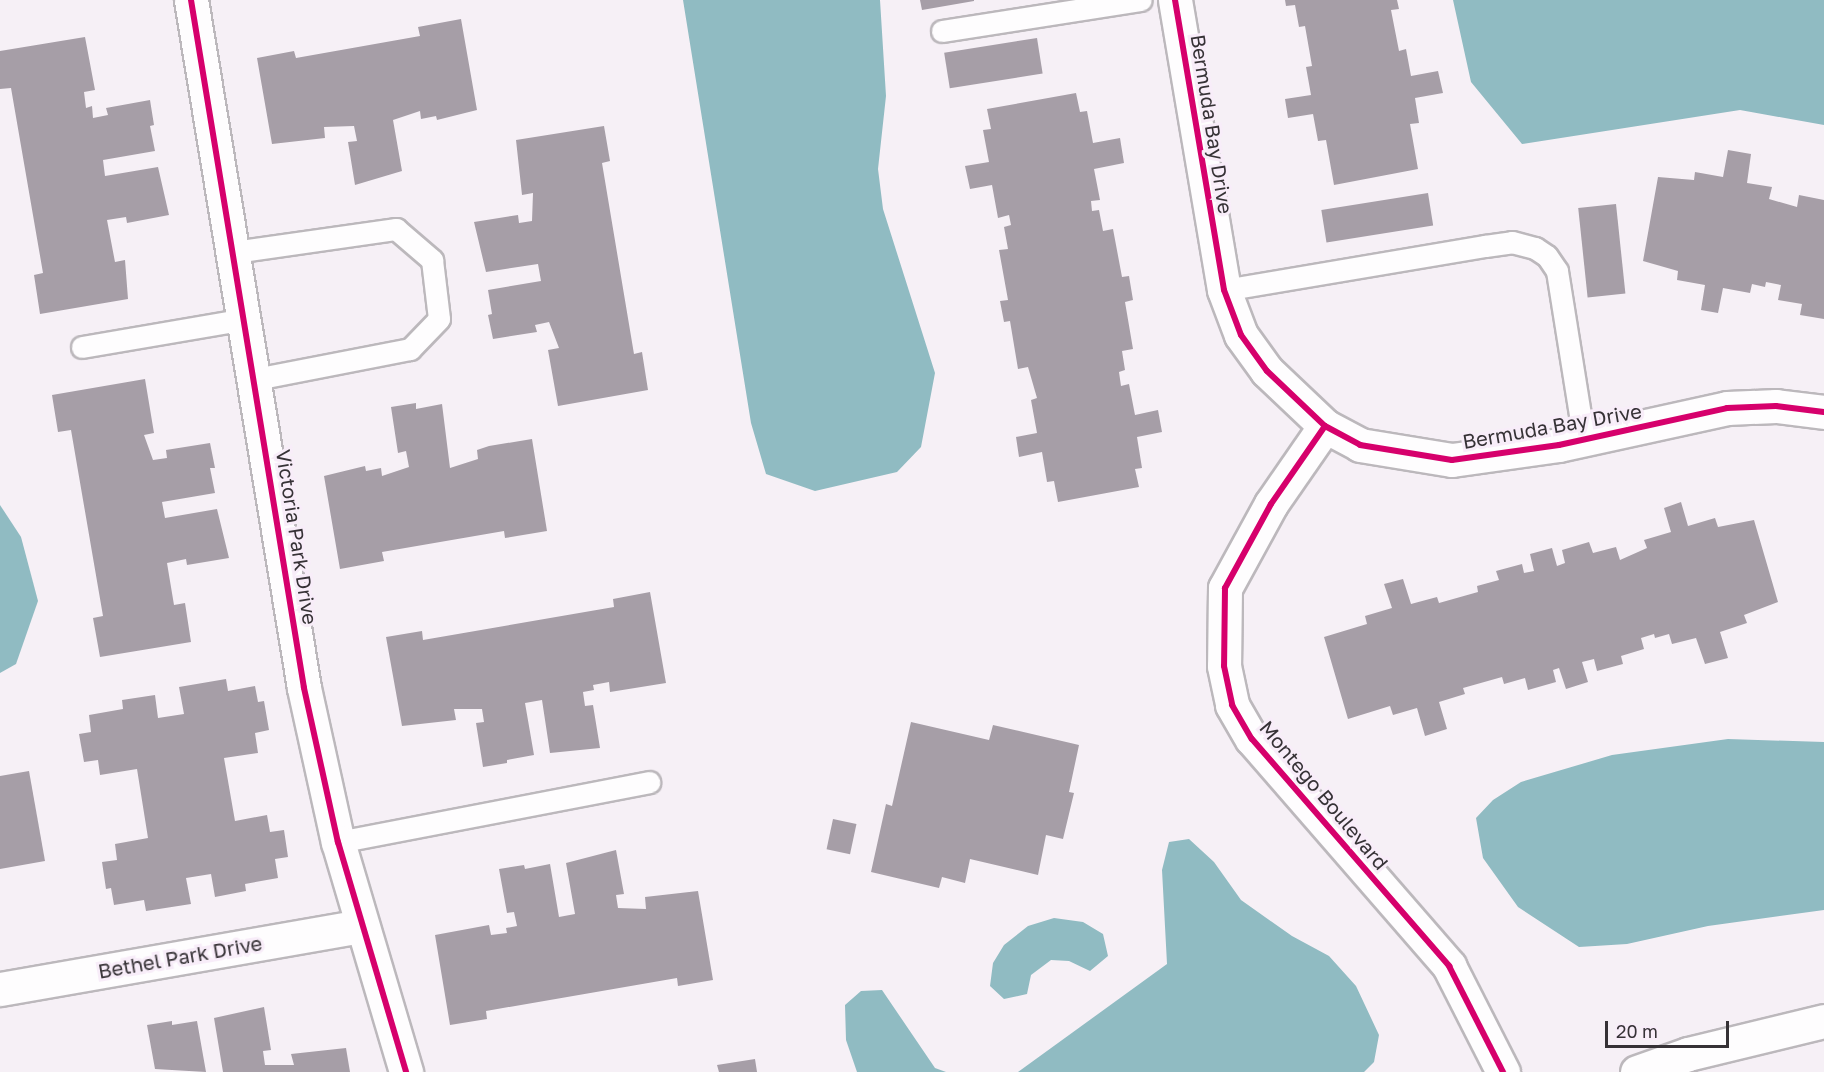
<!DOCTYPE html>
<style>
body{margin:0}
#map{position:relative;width:1824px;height:1072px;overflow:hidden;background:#f6f0f6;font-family:"Golos Text",sans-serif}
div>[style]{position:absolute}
.water>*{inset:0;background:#90bbc2}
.building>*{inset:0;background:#a69ea7;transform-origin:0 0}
.roads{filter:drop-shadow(2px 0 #bcb8bc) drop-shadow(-2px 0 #bcb8bc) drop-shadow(0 2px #bcb8bc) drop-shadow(0 -2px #bcb8bc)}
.service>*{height:21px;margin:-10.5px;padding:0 10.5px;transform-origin:10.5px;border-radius:10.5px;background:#fefdfe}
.minor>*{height:33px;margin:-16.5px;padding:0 16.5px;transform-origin:16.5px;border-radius:16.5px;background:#fefdfe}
.cycleway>*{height:6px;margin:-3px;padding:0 3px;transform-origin:3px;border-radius:3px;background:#d6006c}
span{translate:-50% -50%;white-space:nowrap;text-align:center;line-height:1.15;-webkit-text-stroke:6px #f8edf9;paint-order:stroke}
.street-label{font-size:20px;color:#363236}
.scale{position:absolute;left:1605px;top:1021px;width:124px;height:27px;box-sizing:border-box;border:3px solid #363236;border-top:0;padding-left:8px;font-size:18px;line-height:21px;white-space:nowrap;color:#363236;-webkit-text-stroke:4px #f8edf9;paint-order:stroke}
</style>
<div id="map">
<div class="water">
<div style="clip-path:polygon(683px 0,880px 0,886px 96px,878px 169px,883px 209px,935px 373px,921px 447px,897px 472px,815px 491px,766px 474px,751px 423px)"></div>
<div style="clip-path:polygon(1453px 0,1824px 0,1824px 125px,1740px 110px,1522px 144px,1471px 82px)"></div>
<div style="clip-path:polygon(0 505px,21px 537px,38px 601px,16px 664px,0 673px)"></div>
<div style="clip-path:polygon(1728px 739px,1824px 742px,1824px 910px,1708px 926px,1627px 944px,1579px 947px,1518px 907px,1483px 858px,1476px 818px,1493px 800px,1521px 782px,1612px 755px)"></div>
<div style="clip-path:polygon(1189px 839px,1214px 862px,1241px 900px,1292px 936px,1329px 956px,1356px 986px,1379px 1035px,1374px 1062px,1364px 1072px,1018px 1072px,1167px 964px,1162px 870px,1169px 842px)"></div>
<div style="clip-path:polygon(1054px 918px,1083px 922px,1103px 934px,1108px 956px,1090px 971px,1069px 961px,1051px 960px,1031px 975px,1027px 994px,1004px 999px,990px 986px,993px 963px,1004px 945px,1028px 926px)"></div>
<div style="clip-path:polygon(882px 990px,935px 1068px,946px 1072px,857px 1072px,846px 1040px,845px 1005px,861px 991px)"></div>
</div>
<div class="building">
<div style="clip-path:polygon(920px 0,974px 0,974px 1px,922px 10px)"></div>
<div style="clip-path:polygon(1285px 0,1397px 0,1399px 9px,1391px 10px,1399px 51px,1406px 49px,1411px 76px,1438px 71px,1443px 93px,1415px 98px,1419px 123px,1410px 124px,1418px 169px,1334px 185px,1326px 140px,1318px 141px,1313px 114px,1288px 118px,1285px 99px,1311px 95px,1306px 67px,1312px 66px,1305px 26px,1299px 27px,1295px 5px,1286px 6px)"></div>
<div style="clip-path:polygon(461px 19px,477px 110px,437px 120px,436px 116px,421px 119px,420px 111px,393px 120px,402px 171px,355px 185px,348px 142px,357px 141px,354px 126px,324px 127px,325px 138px,272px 144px,257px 58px,294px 51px,296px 58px,420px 36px,418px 27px)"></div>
<div style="clip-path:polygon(85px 37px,95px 90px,84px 92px,86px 108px,92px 106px,93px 118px,108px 115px,106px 108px,150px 100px,154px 125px,150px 126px,155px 151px,103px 160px,105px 176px,158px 167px,169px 215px,127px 223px,126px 217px,107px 220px,115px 262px,125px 260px,128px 299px,40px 314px,34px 275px,43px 273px,11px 88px,0 89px,0 51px)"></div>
<div style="left:1037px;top:38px;width:36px;height:94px;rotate:81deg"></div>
<div style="clip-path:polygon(1076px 93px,1080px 112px,1087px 111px,1093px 143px,1120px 138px,1124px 163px,1094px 169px,1100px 200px,1091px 201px,1092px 211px,1099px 210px,1103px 231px,1113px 229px,1122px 277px,1129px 276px,1133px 300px,1125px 302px,1133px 349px,1122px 351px,1125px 370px,1119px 372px,1121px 386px,1129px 384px,1135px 415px,1158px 410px,1162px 432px,1137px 437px,1142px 468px,1135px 469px,1139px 487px,1058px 502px,1054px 481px,1047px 482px,1042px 452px,1019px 457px,1016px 437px,1037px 433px,1031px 400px,1037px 398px,1028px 367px,1018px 369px,1010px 321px,1004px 322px,1000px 301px,1008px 300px,999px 250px,1008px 249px,1004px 227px,1011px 225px,1009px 215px,998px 218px,992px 185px,970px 189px,965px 166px,989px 162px,983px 130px,991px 129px,987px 109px)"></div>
<div style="clip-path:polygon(604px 126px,610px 161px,602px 163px,634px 354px,642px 352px,648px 390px,558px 406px,548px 350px,559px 348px,549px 322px,535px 325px,537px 332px,493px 339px,488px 315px,492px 314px,488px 290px,541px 281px,538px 264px,486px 272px,474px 222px,518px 215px,519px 223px,532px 221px,533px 193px,522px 195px,516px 140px)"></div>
<div style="clip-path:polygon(1728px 150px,1751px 154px,1747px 183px,1772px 187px,1769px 199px,1797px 207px,1799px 195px,1824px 200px,1824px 319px,1800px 315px,1802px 304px,1778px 300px,1781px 285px,1766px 282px,1765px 287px,1752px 284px,1750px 293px,1723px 288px,1718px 313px,1701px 310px,1705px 285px,1677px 280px,1678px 271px,1643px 261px,1658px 177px,1694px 180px,1695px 172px,1723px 177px)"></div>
<div style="left:1428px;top:193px;width:33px;height:108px;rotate:81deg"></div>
<div style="left:1616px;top:204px;width:90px;height:38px;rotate:84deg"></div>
<div style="clip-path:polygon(145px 379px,154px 433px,144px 435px,153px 460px,167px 458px,166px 450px,210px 443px,215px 468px,210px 468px,215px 493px,162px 502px,165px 518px,217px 509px,229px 558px,187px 565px,186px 559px,167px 563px,174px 605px,185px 603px,191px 642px,100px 657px,93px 618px,103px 616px,71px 430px,58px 432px,52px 395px)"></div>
<div style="clip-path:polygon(416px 403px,416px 409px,442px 404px,450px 468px,478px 459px,477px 450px,489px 446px,532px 439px,547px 531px,505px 538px,504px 531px,382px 552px,384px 561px,340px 569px,324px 476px,365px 466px,366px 471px,381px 468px,382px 476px,409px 467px,406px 451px,398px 453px,391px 407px)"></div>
<div style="clip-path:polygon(1681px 502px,1688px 526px,1715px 518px,1718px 527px,1754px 520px,1778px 602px,1744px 615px,1747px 623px,1720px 632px,1728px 658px,1705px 664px,1696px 638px,1672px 644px,1669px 634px,1655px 638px,1654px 634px,1641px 638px,1644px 649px,1621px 656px,1623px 664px,1597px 671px,1594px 659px,1582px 662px,1588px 682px,1566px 689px,1559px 668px,1553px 670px,1556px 682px,1528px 690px,1525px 678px,1504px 684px,1502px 677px,1463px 688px,1465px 694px,1439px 702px,1447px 729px,1425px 736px,1417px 708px,1393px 715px,1390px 706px,1348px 719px,1324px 637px,1367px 624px,1365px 616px,1392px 608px,1384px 584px,1403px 579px,1411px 604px,1437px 597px,1439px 603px,1478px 592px,1477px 586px,1499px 580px,1496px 571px,1522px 564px,1524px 573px,1534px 571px,1530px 554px,1552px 548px,1557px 566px,1565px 563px,1562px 550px,1589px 542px,1593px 553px,1616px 547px,1620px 560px,1647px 548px,1644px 540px,1671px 532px,1664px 508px)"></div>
<div style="clip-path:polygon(650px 592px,666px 683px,610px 692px,609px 682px,593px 685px,594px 690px,583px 692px,585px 706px,593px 705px,600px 748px,550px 753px,542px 700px,525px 703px,534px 755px,507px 760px,507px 763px,483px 767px,476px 723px,484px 722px,482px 709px,454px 709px,456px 720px,402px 726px,386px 637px,422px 631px,423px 640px,614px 607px,613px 599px)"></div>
<div style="clip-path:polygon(226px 679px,228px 691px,255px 686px,258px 702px,264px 701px,269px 730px,255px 733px,258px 753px,224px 758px,235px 821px,267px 815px,270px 832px,284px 830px,288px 857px,275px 859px,278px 878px,245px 884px,246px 891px,215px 897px,211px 874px,186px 878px,191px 904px,146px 911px,144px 900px,114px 905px,111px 888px,106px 889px,102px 862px,117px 860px,115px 844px,148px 838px,137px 769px,100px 775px,98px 760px,84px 762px,79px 734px,91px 732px,89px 715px,123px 709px,122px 700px,155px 695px,158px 718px,184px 714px,179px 687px)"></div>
<div style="clip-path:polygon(911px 722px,989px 740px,993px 725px,1079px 745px,1069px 792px,1074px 793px,1063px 839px,1046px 835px,1038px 875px,970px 859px,965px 883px,942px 877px,939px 888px,871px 872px,886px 804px,892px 806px)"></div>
<div style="clip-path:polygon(29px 771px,45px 861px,0 869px,0 776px)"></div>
<div style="left:833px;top:819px;width:24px;height:31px;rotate:12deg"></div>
<div style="clip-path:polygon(616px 850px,624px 894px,616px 895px,618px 908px,646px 909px,645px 897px,698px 891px,713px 980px,678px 986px,677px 978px,486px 1011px,487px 1019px,450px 1025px,435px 935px,489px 925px,491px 935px,507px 933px,506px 928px,517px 926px,514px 912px,507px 913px,499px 869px,524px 865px,525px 869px,550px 864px,559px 917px,575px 914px,566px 863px)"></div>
<div style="clip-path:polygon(264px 1007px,271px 1050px,263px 1051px,265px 1065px,294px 1065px,291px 1054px,346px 1048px,350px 1072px,223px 1072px,214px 1018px)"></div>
<div style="clip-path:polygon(172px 1021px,172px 1025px,197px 1021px,206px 1072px,155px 1069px,147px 1025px)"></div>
<div style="clip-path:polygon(755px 1059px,757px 1072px,719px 1072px,717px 1065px)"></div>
</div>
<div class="roads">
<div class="service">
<div style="left:942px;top:31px;width:201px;rotate:-8.9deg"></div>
<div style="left:234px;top:252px;width:164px;rotate:-8.1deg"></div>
<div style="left:396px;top:229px;width:48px;rotate:40.7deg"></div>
<div style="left:432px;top:260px;width:59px;rotate:83.2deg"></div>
<div style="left:439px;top:319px;width:42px;rotate:134deg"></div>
<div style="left:410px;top:349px;width:158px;rotate:169deg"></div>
<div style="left:1224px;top:290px;width:265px;rotate:-9.6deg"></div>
<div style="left:1485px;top:246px;width:27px;rotate:-8deg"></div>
<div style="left:1512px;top:242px;width:24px;rotate:15deg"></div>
<div style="left:1535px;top:248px;width:14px;rotate:34deg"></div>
<div style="left:1547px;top:256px;width:18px;rotate:56deg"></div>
<div style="left:1557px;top:271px;width:170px;rotate:80.9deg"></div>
<div style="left:82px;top:347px;width:165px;rotate:-9.7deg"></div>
<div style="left:338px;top:842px;width:317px;rotate:-10.9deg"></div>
</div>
<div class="minor">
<div style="left:191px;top:0;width:697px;rotate:80.67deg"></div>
<div style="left:304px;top:688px;width:158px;rotate:77.6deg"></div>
<div style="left:338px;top:842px;width:240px;rotate:73.5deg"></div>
<div style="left:1175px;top:0;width:294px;rotate:80.4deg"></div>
<div style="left:1224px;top:290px;width:48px;rotate:69.3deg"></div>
<div style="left:1241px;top:335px;width:44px;rotate:54.2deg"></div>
<div style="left:1267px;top:371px;width:80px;rotate:43.5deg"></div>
<div style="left:1325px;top:426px;width:40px;rotate:28deg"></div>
<div style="left:1360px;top:445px;width:93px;rotate:9.3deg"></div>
<div style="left:1452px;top:460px;width:108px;rotate:-8deg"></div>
<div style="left:1559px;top:445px;width:172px;rotate:-12.4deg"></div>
<div style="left:1727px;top:408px;width:49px;rotate:-2.3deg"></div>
<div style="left:1776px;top:406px;width:48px;rotate:7.1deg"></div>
<div style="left:1325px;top:426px;width:95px;rotate:124.7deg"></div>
<div style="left:1271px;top:504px;width:96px;rotate:118.7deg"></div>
<div style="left:1225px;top:588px;width:78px;rotate:90.7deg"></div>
<div style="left:1224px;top:666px;width:40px;rotate:78deg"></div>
<div style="left:1232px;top:705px;width:39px;rotate:60deg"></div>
<div style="left:1252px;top:739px;width:301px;rotate:49deg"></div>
<div style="left:1449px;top:966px;width:119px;rotate:63deg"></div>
<div style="left:0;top:989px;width:366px;rotate:-9.9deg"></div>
<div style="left:1637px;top:1072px;width:54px;rotate:-19.4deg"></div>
<div style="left:1688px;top:1054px;width:140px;rotate:-13.6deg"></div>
</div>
</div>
<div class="cycleway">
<div style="left:191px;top:0;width:697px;rotate:80.67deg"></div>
<div style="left:304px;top:688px;width:158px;rotate:77.6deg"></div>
<div style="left:338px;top:842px;width:240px;rotate:73.5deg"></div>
<div style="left:1175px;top:0;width:294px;rotate:80.4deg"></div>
<div style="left:1224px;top:290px;width:48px;rotate:69.3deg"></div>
<div style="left:1241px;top:335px;width:44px;rotate:54.2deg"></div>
<div style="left:1267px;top:371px;width:80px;rotate:43.5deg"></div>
<div style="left:1325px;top:426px;width:40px;rotate:28deg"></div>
<div style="left:1360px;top:445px;width:93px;rotate:9.3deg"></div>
<div style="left:1452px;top:460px;width:108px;rotate:-8deg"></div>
<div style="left:1559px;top:445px;width:172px;rotate:-12.4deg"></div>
<div style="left:1727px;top:408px;width:49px;rotate:-2.3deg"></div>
<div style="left:1776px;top:406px;width:48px;rotate:7.1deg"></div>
<div style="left:1325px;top:426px;width:95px;rotate:124.7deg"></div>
<div style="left:1271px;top:504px;width:96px;rotate:118.7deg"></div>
<div style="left:1225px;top:588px;width:78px;rotate:90.7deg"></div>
<div style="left:1224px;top:666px;width:40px;rotate:78deg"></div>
<div style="left:1232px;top:705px;width:39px;rotate:60deg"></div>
<div style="left:1252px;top:739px;width:301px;rotate:49deg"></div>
<div style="left:1449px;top:966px;width:119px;rotate:63deg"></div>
</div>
<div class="street-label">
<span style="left:1212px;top:124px;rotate:81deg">Bermuda Bay Drive</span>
<span style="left:1552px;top:426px;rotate:-10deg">Bermuda Bay Drive</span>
<span style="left:297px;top:537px;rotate:81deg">Victoria Park Drive</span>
<span style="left:1324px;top:795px;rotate:50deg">Montego Boulevard</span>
<span style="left:180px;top:957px;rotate:-10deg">Bethel Park Drive</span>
</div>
<div class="scale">20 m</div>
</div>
